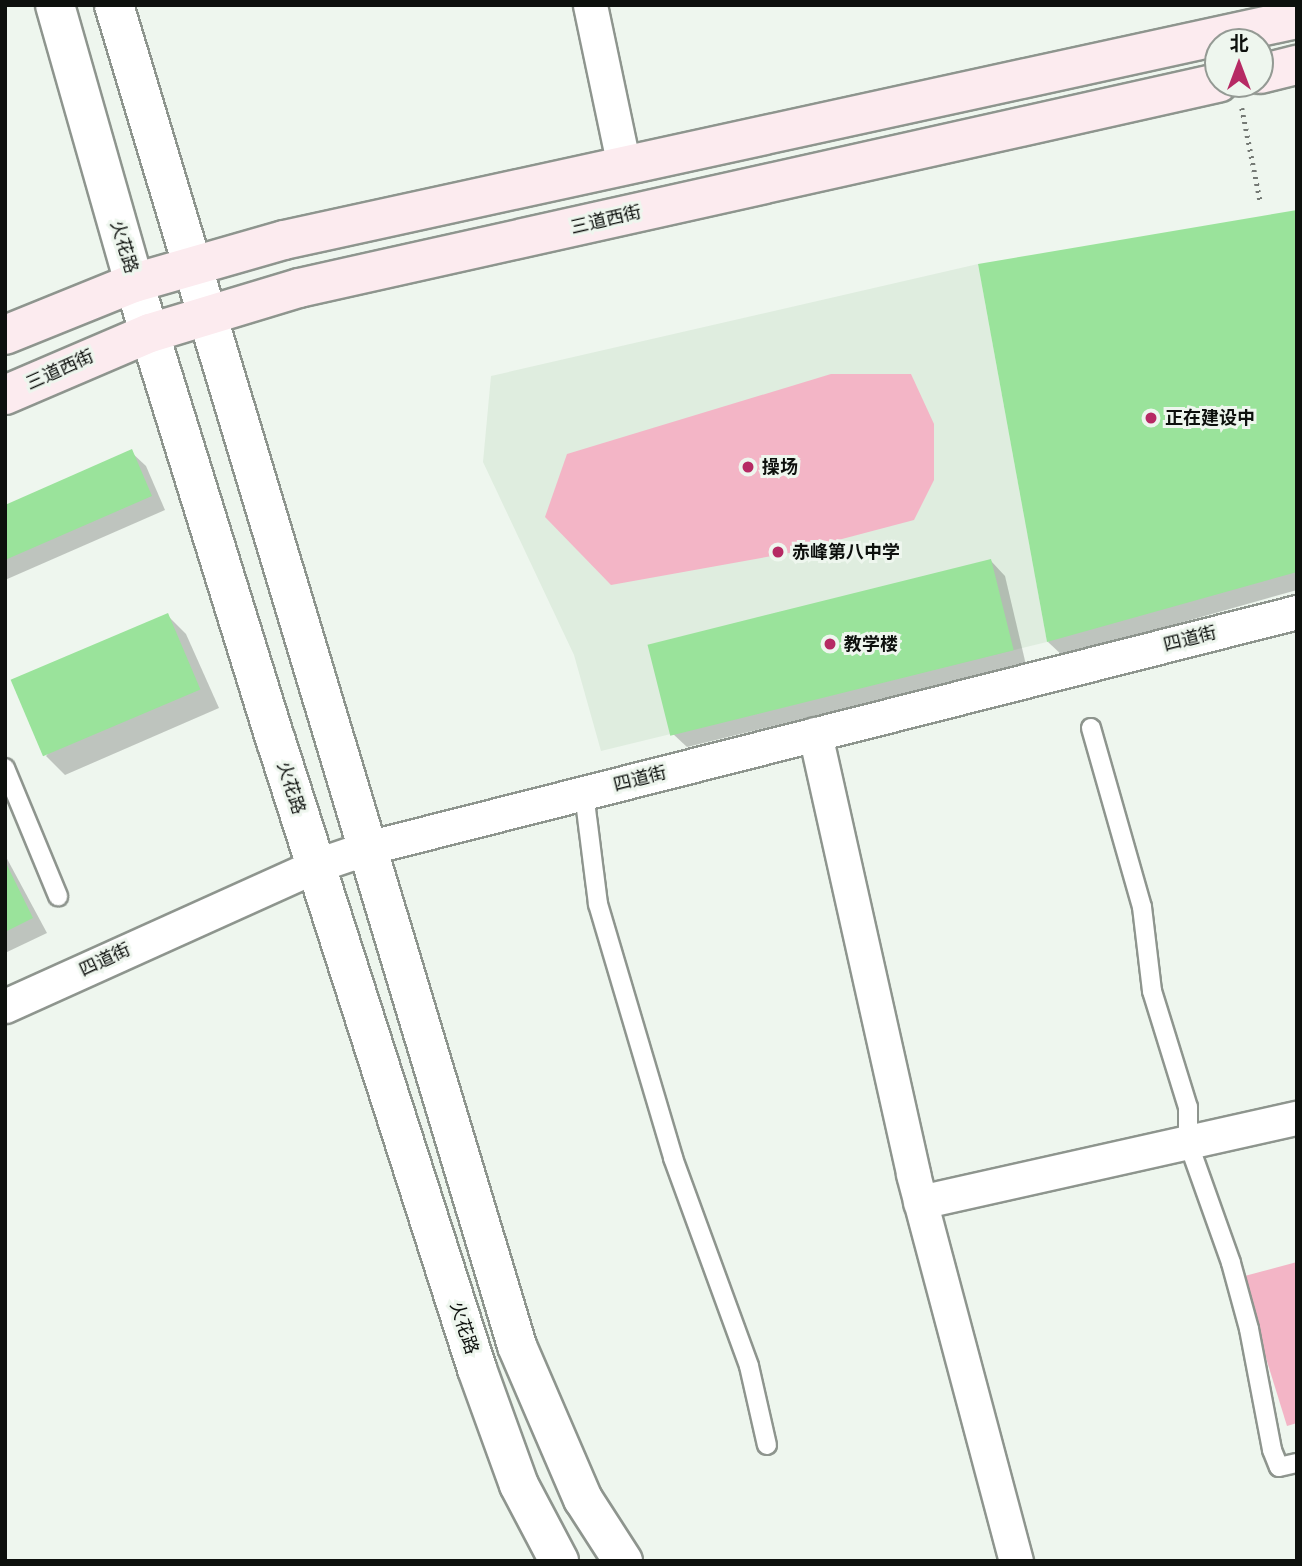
<!DOCTYPE html>
<meta charset="utf-8">
<style>
body{margin:0}
#map{position:relative;width:1302px;height:1566px;overflow:hidden;background:#eef6ee;font-family:Poppins,"Noto Sans SC",sans-serif}
div>[style]{position:absolute}
.built>*{inset:0;background:#dfeddf}
.green>*{inset:0;background:#f3b5c6}
.shadow>*{inset:0;background:#0003}
.building>*{inset:0;background:#9ae39b;transform-origin:0 0}
.path>*{height:4.5px;margin-top:-2.25px;transform-origin:0;background:repeating-linear-gradient(90deg,#747974 0 2px,transparent 0 7px)}
.roads{filter:drop-shadow(2px 0 #8e958e) drop-shadow(-2px 0 #8e958e) drop-shadow(0 2px #8e958e) drop-shadow(0 -2px #8e958e)}
.service>*{height:18px;margin:-9px;padding:0 9px;transform-origin:9px;border-radius:9px;background:#fff}
.minor>*{height:33px;margin:-16.5px;padding:0 16.5px;transform-origin:16.5px;border-radius:16.5px;background:#fff}
.tertiary>*{height:38px;margin:-19px;padding:0 19px;transform-origin:19px;border-radius:19px;background:#fff}
.secondary>*{height:38px;margin:-19px;padding:0 19px;transform-origin:19px;border-radius:19px;background:#fcebef}
.dots>*{width:19px;height:19px;translate:-50% -50%;box-sizing:border-box;border:4px solid #eef6ee;border-radius:50%}
span{translate:-50% -50%;white-space:nowrap;text-align:center;line-height:1.15;-webkit-text-stroke:6px #eef6ee;paint-order:stroke}
.street-label{font-size:18px;color:#0d100d}
.poi-label{font-size:18px;color:#0d100d;font-weight:700}
.left{translate:0 -50%;text-align:left}
.frame{position:absolute;inset:0;border:7px solid #0d100d;pointer-events:none}
.north{position:absolute;left:1204px;top:28px;width:70px;height:70px;box-sizing:border-box;background:#eef6ee;border:2px solid #949a94;border-radius:50%;rotate:0deg;font-size:19px;font-weight:700;line-height:28px;text-align:center;color:#0d100d}
.north::after{content:'';display:block;margin:auto;width:24px;height:32px;background:#b62a64;clip-path:polygon(50% 0,100% 100%,50% 72%,0 100%)}
</style>
<div id="map">
<div class="built">
<div style="clip-path:polygon(978px 264px,1047px 642px,601px 751px,574px 655px,483px 462px,491px 376px)"></div>
</div>
<div class="green">
<div style="clip-path:polygon(831px 374px,911px 374px,934px 424px,934px 480px,914px 520px,789px 553px,611px 585px,545px 517px,567px 454px)"></div>
<div style="clip-path:polygon(1297px 1262px,1297px 1423px,1287px 1426px,1241px 1277px)"></div>
</div>
<div class="shadow">
<div style="clip-path:polygon(1297px 212px,1297px 590px,1063px 656px,1048px 642px)"></div>
<div style="clip-path:polygon(131px 452px,146px 466px,165px 510px,5px 580px,5px 507px)"></div>
<div style="clip-path:polygon(991px 561px,1005px 576px,1026px 665px,687px 747px,672px 733px)"></div>
<div style="clip-path:polygon(167px 615px,186px 634px,219px 708px,65px 775px,46px 756px)"></div>
<div style="clip-path:polygon(5px 855px,47px 933px,5px 953px)"></div>
</div>
<div class="building">
<div style="clip-path:polygon(1297px 210px,1297px 572px,1047px 642px,978px 264px)"></div>
<div style="clip-path:polygon(132px 449px,152px 496px,5px 560px,5px 505px)"></div>
<div style="left:991px;top:559px;width:94px;height:354px;rotate:76deg"></div>
<div style="left:168px;top:613px;width:83px;height:171px;rotate:67deg"></div>
<div style="clip-path:polygon(5px 861px,33px 918px,5px 932px)"></div>
</div>
<div class="path">
<div style="left:1242px;top:108px;width:94px;rotate:78.9deg"></div>
</div>
<div class="roads">
<div class="service">
<div style="left:1091px;top:728px;width:186px;rotate:74.1deg"></div>
<div style="left:1142px;top:907px;width:85px;rotate:83.2deg"></div>
<div style="left:1152px;top:991px;width:121px;rotate:72.8deg"></div>
<div style="left:1188px;top:1107px;width:35px;rotate:90deg"></div>
<div style="left:1188px;top:1142px;width:128px;rotate:70.4deg"></div>
<div style="left:1231px;top:1263px;width:68px;rotate:74.7deg"></div>
<div style="left:1249px;top:1329px;width:123px;rotate:79.2deg"></div>
<div style="left:1272px;top:1450px;width:18px;rotate:68deg"></div>
<div style="left:1279px;top:1467px;width:18px;rotate:-13deg"></div>
<div style="left:5px;top:768px;width:139px;rotate:67.5deg"></div>
<div style="left:584px;top:793px;width:112px;rotate:82.8deg"></div>
<div style="left:598px;top:904px;width:265px;rotate:73.5deg"></div>
<div style="left:673px;top:1158px;width:221px;rotate:69.9deg"></div>
<div style="left:749px;top:1366px;width:81px;rotate:77.2deg"></div>
</div>
<div class="minor">
<div style="left:590px;top:5px;width:165px;rotate:78.1deg"></div>
<div style="left:815px;top:734px;width:451px;rotate:77.4deg"></div>
<div style="left:913px;top:1174px;width:400px;rotate:75.1deg"></div>
<div style="left:5px;top:1006px;width:342px;rotate:-24.3deg"></div>
<div style="left:317px;top:865px;width:53px;rotate:-18.8deg"></div>
<div style="left:367px;top:848px;width:959px;rotate:-14.24deg"></div>
<div style="left:920px;top:1202px;width:386px;rotate:-12.6deg"></div>
</div>
<div class="tertiary">
<div style="left:55px;top:5px;width:289px;rotate:74.1deg"></div>
<div style="left:134px;top:283px;width:480px;rotate:72.8deg"></div>
<div style="left:276px;top:741px;width:659px;rotate:72.25deg"></div>
<div style="left:477px;top:1369px;width:123px;rotate:70.1deg"></div>
<div style="left:519px;top:1485px;width:86px;rotate:62.2deg"></div>
<div style="left:114px;top:5px;width:1400px;rotate:73.27deg"></div>
<div style="left:517px;top:1346px;width:167px;rotate:66.7deg"></div>
<div style="left:583px;top:1499px;width:74px;rotate:57.2deg"></div>
</div>
<div class="secondary">
<div style="left:1260px;top:74px;width:38px;rotate:-14deg"></div>
<div style="left:5px;top:335px;width:139px;rotate:-22deg"></div>
<div style="left:134px;top:283px;width:156px;rotate:-16deg"></div>
<div style="left:284px;top:240px;width:1037px;rotate:-12.31deg"></div>
<div style="left:5px;top:395px;width:158px;rotate:-23.2deg"></div>
<div style="left:150px;top:333px;width:156px;rotate:-16.8deg"></div>
<div style="left:299px;top:288px;width:942px;rotate:-12.58deg"></div>
</div>
</div>
<div class="dots">
<div style="left:1151px;top:418px;background:#b62a64"></div>
<div style="left:748px;top:467px;background:#b62a64"></div>
<div style="left:778px;top:552px;background:#b62a64"></div>
<div style="left:830px;top:644px;background:#b62a64"></div>
</div>
<div class="street-label">
<span style="left:606px;top:220px;rotate:-13deg">三道西街</span>
<span style="left:124px;top:247px;rotate:73deg">火花路</span>
<span style="left:60px;top:370px;rotate:-24deg">三道西街</span>
<span style="left:1190px;top:639px;rotate:-14deg">四道街</span>
<span style="left:640px;top:779px;rotate:-14deg">四道街</span>
<span style="left:291px;top:788px;rotate:72deg">火花路</span>
<span style="left:105px;top:960px;rotate:-25deg">四道街</span>
<span style="left:464px;top:1328px;rotate:72deg">火花路</span>
</div>
<div class="poi-label">
<span class="left" style="left:1165px;top:418px">正在建设中</span>
<span class="left" style="left:762px;top:467px">操场</span>
<span class="left" style="left:792px;top:552px">赤峰第八中学</span>
<span class="left" style="left:844px;top:644px">教学楼</span>
</div>
<div class="frame"></div>
<div class="north">北</div>
</div>
